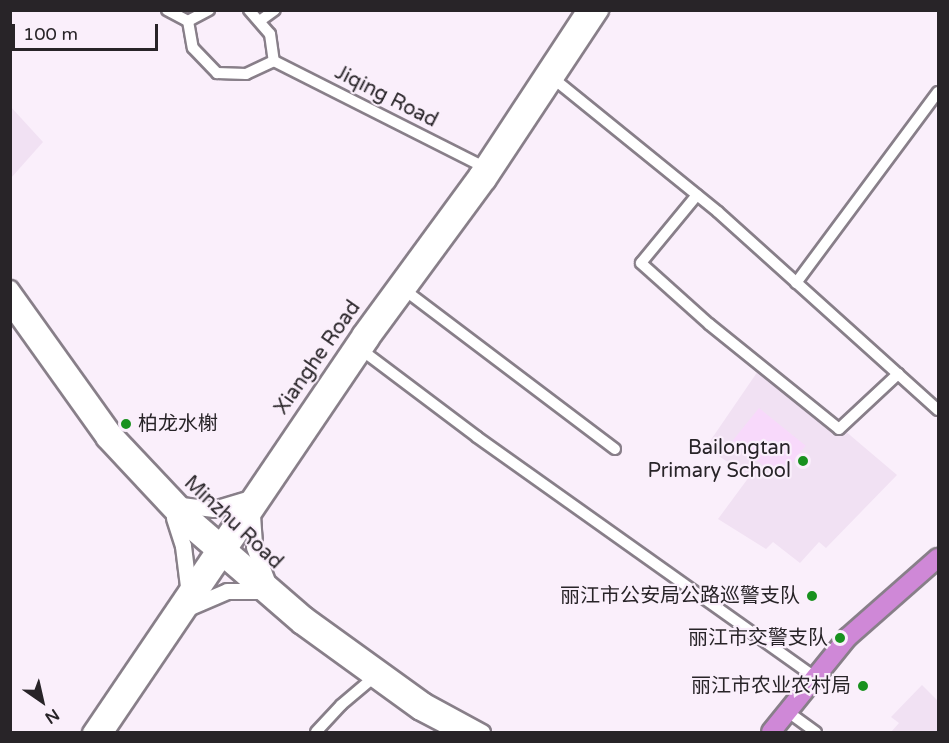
<!DOCTYPE html>
<meta charset="utf-8">
<style>
body{margin:0}
#map{position:relative;width:949px;height:743px;overflow:hidden;background:#faeffb;font-family:"Varela Round","Noto Sans SC",sans-serif}
div>[style]{position:absolute}
.built>*{inset:0;background:#f1e1f3}
.green>*{inset:0;background:#f8d9fb;transform-origin:0 0}
.roads{filter:drop-shadow(2px 0 #887f89) drop-shadow(-2px 0 #887f89) drop-shadow(0 2px #887f89) drop-shadow(0 -2px #887f89)}
.minor>*{height:10px;margin:-5px;padding:0 5px;transform-origin:5px;border-radius:5px;background:#fff}
.secondary>*{height:15px;margin:-7.5px;padding:0 7.5px;transform-origin:7.5px;border-radius:7.5px;background:#fff}
.trunk>*{height:18px;margin:-9px;padding:0 9px;transform-origin:9px;border-radius:9px;background:#cf88d7}
.dots>*{width:16px;height:16px;translate:-50% -50%;box-sizing:border-box;border:3px solid #faeffb;border-radius:50%}
span{translate:-50% -50%;white-space:nowrap;text-align:center;line-height:1.15;-webkit-text-stroke:4.5px #faeffb;paint-order:stroke}
.street-label{font-size:20px;color:#282428}
.poi-label{font-size:20px;color:#282428}
.left{translate:0 -50%;text-align:left}
.right{translate:-100% -50%;text-align:right}
.frame{position:absolute;inset:0;border:12px solid #282428;pointer-events:none}
.north{position:absolute;left:12px;top:671px;width:60px;height:60px;-webkit-text-stroke:4px #faeffb;paint-order:stroke;rotate:146deg;font-size:16px;font-weight:700;line-height:24px;text-align:center;color:#282428}
.north::after{content:'';display:block;margin:auto;width:21px;height:27px;background:#282428;clip-path:polygon(50% 0,100% 100%,50% 72%,0 100%)}
.scale{position:absolute;left:12px;top:24px;width:146px;height:27px;box-sizing:border-box;border:3px solid #282428;border-top:0;padding-left:8px;font-size:18px;line-height:21px;white-space:nowrap;color:#282428;-webkit-text-stroke:4px #faeffb;paint-order:stroke}
</style>
<div id="map">
<div class="built">
<div style="clip-path:polygon(10px 106px,43px 142px,11px 178px,10px 178px)"></div>
<div style="clip-path:polygon(758px 371px,841px 434px,844px 430px,897px 475px,826px 548px,819px 542px,800px 563px,773px 542px,766px 549px,718px 519px,749px 477px,706px 447px)"></div>
<div style="clip-path:polygon(922px 685px,938px 701px,938px 732px,891px 732px,899px 723px,891px 717px)"></div>
</div>
<div class="green">
<div style="left:759px;top:408px;width:60px;height:42px;rotate:39deg"></div>
</div>
<div class="roads">
<div class="minor">
<div style="left:167px;top:10px;width:24px;rotate:28deg"></div>
<div style="left:249px;top:10px;width:32px;rotate:49deg"></div>
<div style="left:270px;top:34px;width:27px;rotate:82deg"></div>
<div style="left:261px;top:20px;width:17px;rotate:-36deg"></div>
<div style="left:188px;top:21px;width:27px;rotate:80deg"></div>
<div style="left:193px;top:48px;width:35px;rotate:46deg"></div>
<div style="left:217px;top:73px;width:29px;rotate:2deg"></div>
<div style="left:246px;top:74px;width:31px;rotate:-25deg"></div>
<div style="left:188px;top:21px;width:24px;rotate:-28deg"></div>
<div style="left:274px;top:61px;width:233px;rotate:26.8deg"></div>
<div style="left:554px;top:79px;width:211px;rotate:39deg"></div>
<div style="left:718px;top:212px;width:296px;rotate:42deg"></div>
<div style="left:697px;top:195px;width:88px;rotate:129.5deg"></div>
<div style="left:641px;top:263px;width:91px;rotate:41.9deg"></div>
<div style="left:709px;top:324px;width:167px;rotate:38.9deg"></div>
<div style="left:839px;top:429px;width:81px;rotate:-43deg"></div>
<div style="left:796px;top:283px;width:238px;rotate:-53.4deg"></div>
<div style="left:406px;top:291px;width:262px;rotate:37.1deg"></div>
<div style="left:363px;top:351px;width:143px;rotate:37deg"></div>
<div style="left:477px;top:437px;width:412px;rotate:35.4deg"></div>
<div style="left:795px;top:717px;width:26px;rotate:36deg"></div>
<div style="left:316px;top:732px;width:37px;rotate:-47deg"></div>
<div style="left:341px;top:705px;width:42px;rotate:-40.2deg"></div>
</div>
<div class="secondary">
<div style="left:10px;top:288px;width:177px;rotate:54.4deg"></div>
<div style="left:113px;top:432px;width:118px;rotate:46.7deg"></div>
<div style="left:194px;top:518px;width:148px;rotate:40.9deg"></div>
<div style="left:306px;top:615px;width:147px;rotate:35.9deg"></div>
<div style="left:425px;top:701px;width:65px;rotate:28.5deg"></div>
<div style="left:10px;top:307px;width:162px;rotate:54.5deg"></div>
<div style="left:104px;top:439px;width:120px;rotate:47deg"></div>
<div style="left:186px;top:527px;width:150px;rotate:40.9deg"></div>
<div style="left:299px;top:625px;width:147px;rotate:35.9deg"></div>
<div style="left:418px;top:711px;width:45px;rotate:27.7deg"></div>
<div style="left:181px;top:505px;width:33px;rotate:7deg"></div>
<div style="left:214px;top:509px;width:34px;rotate:-17deg"></div>
<div style="left:252px;top:515px;width:32px;rotate:86deg"></div>
<div style="left:254px;top:547px;width:36px;rotate:69deg"></div>
<div style="left:174px;top:518px;width:29px;rotate:72deg"></div>
<div style="left:183px;top:546px;width:40px;rotate:82.9deg"></div>
<div style="left:192px;top:606px;width:38px;rotate:-23deg"></div>
<div style="left:227px;top:591px;width:31px"></div>
<div style="left:90px;top:732px;width:482px;rotate:-55.9deg"></div>
<div style="left:360px;top:333px;width:198px;rotate:-53.8deg"></div>
<div style="left:477px;top:173px;width:195px;rotate:-56.7deg"></div>
<div style="left:105px;top:732px;width:473px;rotate:-55.9deg"></div>
<div style="left:370px;top:340px;width:197px;rotate:-53.7deg"></div>
<div style="left:487px;top:181px;width:205px;rotate:-56.5deg"></div>
</div>
<div class="trunk">
<div style="left:771px;top:732px;width:122px;rotate:-51deg"></div>
<div style="left:848px;top:637px;width:120px;rotate:-41.3deg"></div>
</div>
</div>
<div class="dots">
<div style="left:126px;top:424px;background:#18911e"></div>
<div style="left:803px;top:461px;background:#18911e"></div>
<div style="left:812px;top:596px;background:#18911e"></div>
<div style="left:840px;top:638px;background:#18911e"></div>
<div style="left:863px;top:686px;background:#18911e"></div>
</div>
<div class="street-label">
<span style="left:386px;top:97px;rotate:27deg">Jiqing Road</span>
<span style="left:318px;top:358px;rotate:-55deg">Xianghe Road</span>
<span style="left:233px;top:523px;rotate:43deg">Minzhu Road</span>
</div>
<div class="poi-label">
<span class="left" style="left:138px;top:424px">柏龙水榭</span>
<span class="right" style="left:791px;top:460px">Bailongtan<br>Primary School</span>
<span class="right" style="left:800px;top:596px">丽江市公安局公路巡警支队</span>
<span class="right" style="left:828px;top:638px">丽江市交警支队</span>
<span class="right" style="left:851px;top:686px">丽江市农业农村局</span>
</div>
<div class="frame"></div>
<div class="north">N</div>
<div class="scale">100 m</div>
</div>
